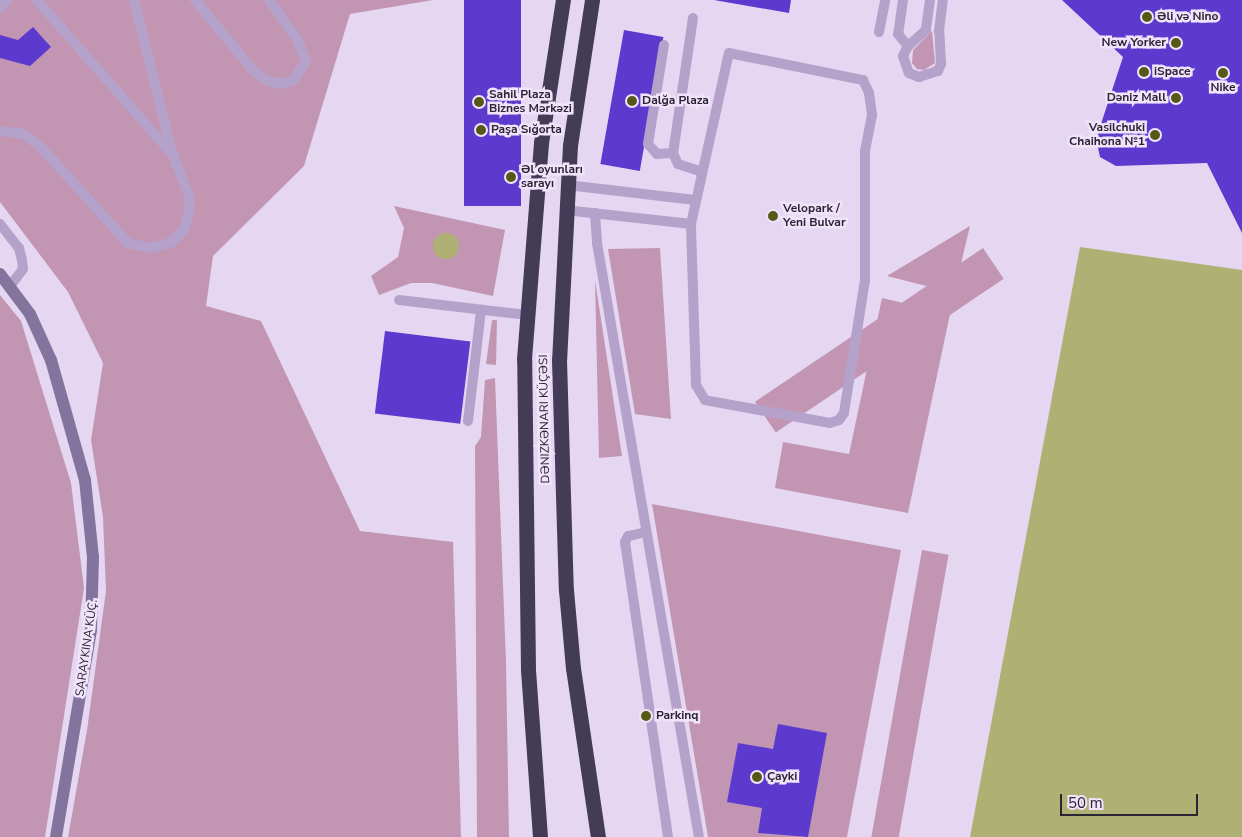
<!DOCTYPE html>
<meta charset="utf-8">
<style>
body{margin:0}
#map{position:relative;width:1242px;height:837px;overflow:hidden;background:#e5d7f2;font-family:"Nunito Sans",sans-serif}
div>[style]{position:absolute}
.green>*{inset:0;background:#c296b3;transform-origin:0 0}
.water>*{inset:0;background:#afb174}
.round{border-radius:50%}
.building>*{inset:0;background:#5d3ace;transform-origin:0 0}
.lane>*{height:10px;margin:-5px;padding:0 5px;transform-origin:5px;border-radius:5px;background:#b5a2cb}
.secondary>*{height:12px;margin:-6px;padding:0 6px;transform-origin:6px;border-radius:6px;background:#83749e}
.highway>*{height:15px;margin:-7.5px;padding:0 7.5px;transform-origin:7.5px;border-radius:7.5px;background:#443c57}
.dots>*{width:14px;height:14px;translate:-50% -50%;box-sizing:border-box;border:2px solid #f0e3fa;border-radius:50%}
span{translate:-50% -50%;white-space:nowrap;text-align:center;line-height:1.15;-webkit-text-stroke:5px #f0e3fa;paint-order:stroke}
.poi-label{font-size:12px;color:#2a2535;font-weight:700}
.left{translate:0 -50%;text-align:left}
.right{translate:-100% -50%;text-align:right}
.street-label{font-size:12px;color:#2a2535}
.scale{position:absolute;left:1060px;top:794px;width:138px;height:22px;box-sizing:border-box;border:2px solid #2a2535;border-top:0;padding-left:6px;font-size:15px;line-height:18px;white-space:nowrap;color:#2a2535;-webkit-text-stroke:4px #f0e3fa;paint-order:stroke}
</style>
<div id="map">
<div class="green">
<div style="clip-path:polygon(0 0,433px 0,350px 14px,304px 166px,213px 256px,206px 306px,261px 321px,360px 531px,453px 542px,461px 837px,68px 837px,87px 730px,106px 591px,103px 517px,91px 440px,103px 363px,68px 292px,0 202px)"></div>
<div style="clip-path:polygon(932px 31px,935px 63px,924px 70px,917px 69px,912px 63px,913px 50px)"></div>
<div style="clip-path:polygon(394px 206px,505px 230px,493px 296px,432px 283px,411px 283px,379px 295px,371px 276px,398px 257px,404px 228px)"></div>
<div style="clip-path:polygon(970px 226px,954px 293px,887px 276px)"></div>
<div style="clip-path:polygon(660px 248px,671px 419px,635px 414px,608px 249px)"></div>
<div style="left:983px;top:248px;width:37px;height:275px;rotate:56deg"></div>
<div style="clip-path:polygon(595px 280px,622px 456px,599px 458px)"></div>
<div style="clip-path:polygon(0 295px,21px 321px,71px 483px,84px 588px,45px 837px,0 837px)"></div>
<div style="clip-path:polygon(882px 298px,950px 314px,908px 513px,775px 488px,783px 442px,849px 454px)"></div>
<div style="clip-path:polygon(492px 320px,497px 320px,496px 365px,486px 364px)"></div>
<div style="clip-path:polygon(495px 378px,506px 662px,509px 837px,477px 837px,475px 446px,481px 437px,485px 380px)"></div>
<div style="clip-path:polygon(652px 504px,901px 550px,847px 837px,708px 837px)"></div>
<div style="left:922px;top:550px;width:27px;height:292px;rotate:10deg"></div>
</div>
<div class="water">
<div class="round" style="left:433px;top:233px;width:26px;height:26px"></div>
<div style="clip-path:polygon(1080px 247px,1242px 270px,1242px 837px,970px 837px)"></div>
</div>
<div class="building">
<div style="left:464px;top:0;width:57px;height:206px"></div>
<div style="clip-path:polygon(714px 0,791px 0,789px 13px)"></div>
<div style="clip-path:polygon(1062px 0,1242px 0,1242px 233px,1207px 163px,1116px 166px,1100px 157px,1096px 139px,1123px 57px)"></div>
<div style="clip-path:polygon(33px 27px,51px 47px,30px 66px,0 58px,0 35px,18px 40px)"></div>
<div style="left:624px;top:30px;width:40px;height:136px;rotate:10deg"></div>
<div style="left:385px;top:331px;width:86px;height:83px;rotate:7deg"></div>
<div style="clip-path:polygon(778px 724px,827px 733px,808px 837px,758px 833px,762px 808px,727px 802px,738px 743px,773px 749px)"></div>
</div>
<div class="lane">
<div style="left:134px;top:0;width:157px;rotate:76deg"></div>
<div style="left:195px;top:0;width:91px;rotate:50.4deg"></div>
<div style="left:253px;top:70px;width:16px;rotate:38deg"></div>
<div style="left:266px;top:80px;width:15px;rotate:16deg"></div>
<div style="left:280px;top:84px;width:15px;rotate:-16deg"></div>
<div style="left:294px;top:80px;width:22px;rotate:-58deg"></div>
<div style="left:306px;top:61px;width:24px;rotate:-112deg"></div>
<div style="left:297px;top:39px;width:48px;rotate:-125.7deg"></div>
<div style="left:903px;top:0;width:34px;rotate:98deg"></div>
<div style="left:898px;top:34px;width:16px;rotate:50deg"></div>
<div style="left:930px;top:0;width:30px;rotate:98deg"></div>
<div style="left:926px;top:30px;width:24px;rotate:138deg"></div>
<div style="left:908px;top:46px;width:11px;rotate:117deg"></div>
<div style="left:903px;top:56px;width:18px;rotate:71deg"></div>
<div style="left:909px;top:73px;width:11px;rotate:22deg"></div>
<div style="left:919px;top:77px;width:20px;rotate:-18deg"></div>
<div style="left:938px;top:71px;width:8px;rotate:-67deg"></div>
<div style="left:941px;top:64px;width:33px;rotate:-93deg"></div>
<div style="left:939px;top:31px;width:31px;rotate:-83deg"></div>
<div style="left:0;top:8px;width:11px;rotate:-45deg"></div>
<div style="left:693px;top:18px;width:136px;rotate:98.4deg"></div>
<div style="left:673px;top:153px;width:12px;rotate:66deg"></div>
<div style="left:678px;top:164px;width:25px;rotate:18deg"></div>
<div style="left:879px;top:32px;width:33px;rotate:-79deg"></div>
<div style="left:664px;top:45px;width:100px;rotate:99.2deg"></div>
<div style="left:648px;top:144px;width:13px;rotate:48deg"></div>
<div style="left:657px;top:154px;width:16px;rotate:-4deg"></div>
<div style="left:729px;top:53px;width:137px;rotate:11.4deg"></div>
<div style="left:863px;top:80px;width:14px;rotate:65deg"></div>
<div style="left:869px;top:93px;width:22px;rotate:82deg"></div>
<div style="left:872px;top:115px;width:37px;rotate:101deg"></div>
<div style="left:865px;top:151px;width:129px;rotate:90deg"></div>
<div style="left:865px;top:280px;width:135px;rotate:99deg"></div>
<div style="left:844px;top:413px;width:9px;rotate:126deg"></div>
<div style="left:839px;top:420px;width:9px;rotate:162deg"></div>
<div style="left:830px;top:423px;width:127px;rotate:-169.6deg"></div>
<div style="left:705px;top:400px;width:17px;rotate:-121deg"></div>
<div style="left:696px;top:385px;width:161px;rotate:-91.8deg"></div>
<div style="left:691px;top:224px;width:175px;rotate:-77.5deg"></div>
<div style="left:0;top:131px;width:23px;rotate:7deg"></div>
<div style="left:23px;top:134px;width:22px;rotate:36deg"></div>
<div style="left:41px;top:147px;width:130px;rotate:47.8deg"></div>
<div style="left:128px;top:243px;width:23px;rotate:13deg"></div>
<div style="left:150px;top:248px;width:23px;rotate:-15deg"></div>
<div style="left:172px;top:242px;width:17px;rotate:-45deg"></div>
<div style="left:184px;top:230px;width:19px;rotate:-74deg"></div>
<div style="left:189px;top:212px;width:16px;rotate:-90deg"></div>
<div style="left:189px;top:196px;width:44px;rotate:-111.3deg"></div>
<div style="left:173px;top:155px;width:206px;rotate:-131.3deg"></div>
<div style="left:567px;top:185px;width:129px;rotate:6.7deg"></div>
<div style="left:565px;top:210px;width:127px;rotate:6.3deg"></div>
<div style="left:595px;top:213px;width:30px;rotate:86deg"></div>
<div style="left:597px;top:243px;width:603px;rotate:80.26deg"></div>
<div style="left:0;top:224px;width:31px;rotate:52deg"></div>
<div style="left:19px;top:248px;width:12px;rotate:76deg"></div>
<div style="left:22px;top:260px;width:9px;rotate:84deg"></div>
<div style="left:23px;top:269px;width:21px;rotate:127deg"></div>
<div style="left:399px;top:300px;width:129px;rotate:6.7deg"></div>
<div style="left:468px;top:421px;width:112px;rotate:-83.3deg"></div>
<div style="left:646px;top:532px;width:18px;rotate:167deg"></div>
<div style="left:628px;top:536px;width:7px;rotate:117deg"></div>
<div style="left:625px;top:542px;width:298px;rotate:81.7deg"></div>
</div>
<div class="secondary">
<div style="left:0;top:274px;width:50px;rotate:53.1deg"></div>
<div style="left:30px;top:314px;width:51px;rotate:65.5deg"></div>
<div style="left:51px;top:360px;width:125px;rotate:74.2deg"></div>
<div style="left:85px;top:480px;width:77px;rotate:84.1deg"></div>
<div style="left:93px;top:557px;width:73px;rotate:91.6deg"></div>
<div style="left:91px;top:630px;width:210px;rotate:99.6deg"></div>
</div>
<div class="highway">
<div style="left:592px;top:0;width:147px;rotate:98.6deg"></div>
<div style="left:570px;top:145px;width:215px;rotate:92.9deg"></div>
<div style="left:559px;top:360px;width:230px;rotate:88.3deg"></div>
<div style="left:566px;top:590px;width:78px;rotate:84.9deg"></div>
<div style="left:573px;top:668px;width:171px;rotate:81.6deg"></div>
<div style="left:540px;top:837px;width:167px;rotate:-94.1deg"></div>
<div style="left:528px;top:670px;width:311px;rotate:-90.7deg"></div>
<div style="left:524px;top:359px;width:217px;rotate:-85.5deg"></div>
<div style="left:541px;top:143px;width:145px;rotate:-81.3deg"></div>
</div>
<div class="dots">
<div style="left:1147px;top:17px;background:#555918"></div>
<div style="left:1176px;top:43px;background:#555918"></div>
<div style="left:1144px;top:72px;background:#555918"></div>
<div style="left:1223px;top:73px;background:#555918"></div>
<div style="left:1176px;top:98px;background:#555918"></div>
<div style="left:632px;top:101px;background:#555918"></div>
<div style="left:479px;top:102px;background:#555918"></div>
<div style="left:481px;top:130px;background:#555918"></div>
<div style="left:1155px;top:135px;background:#555918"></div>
<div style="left:511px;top:177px;background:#555918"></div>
<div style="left:773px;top:216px;background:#555918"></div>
<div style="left:646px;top:716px;background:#555918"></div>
<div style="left:757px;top:777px;background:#555918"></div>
</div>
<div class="poi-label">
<span class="left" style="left:1157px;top:17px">Əli və Nino</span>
<span class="right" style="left:1166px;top:43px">New Yorker</span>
<span class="left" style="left:1154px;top:72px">iSpace</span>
<span style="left:1223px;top:88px">Nike</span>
<span class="left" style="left:489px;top:102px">Sahil Plaza<br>Biznes Mərkəzi</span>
<span class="right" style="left:1166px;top:98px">Dəniz Mall</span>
<span class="left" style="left:642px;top:101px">Dalğa Plaza</span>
<span class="right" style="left:1145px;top:135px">Vasilchuki<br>Chaihona №1</span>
<span class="left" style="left:491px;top:130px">Paşa Sığorta</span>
<span class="left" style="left:521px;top:177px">Əl oyunları<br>sarayı</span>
<span class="left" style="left:783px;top:216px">Velopark /<br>Yeni Bulvar</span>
<span class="left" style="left:656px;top:716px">Parkinq</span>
<span class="left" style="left:767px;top:777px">Çayki</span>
</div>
<div class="street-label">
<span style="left:545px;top:419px;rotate:-91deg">DƏNIZKƏNARI KÜÇƏSI</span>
<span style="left:87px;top:648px;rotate:-82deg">SARAYKINA KÜÇ.</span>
</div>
<div class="scale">50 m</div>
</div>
